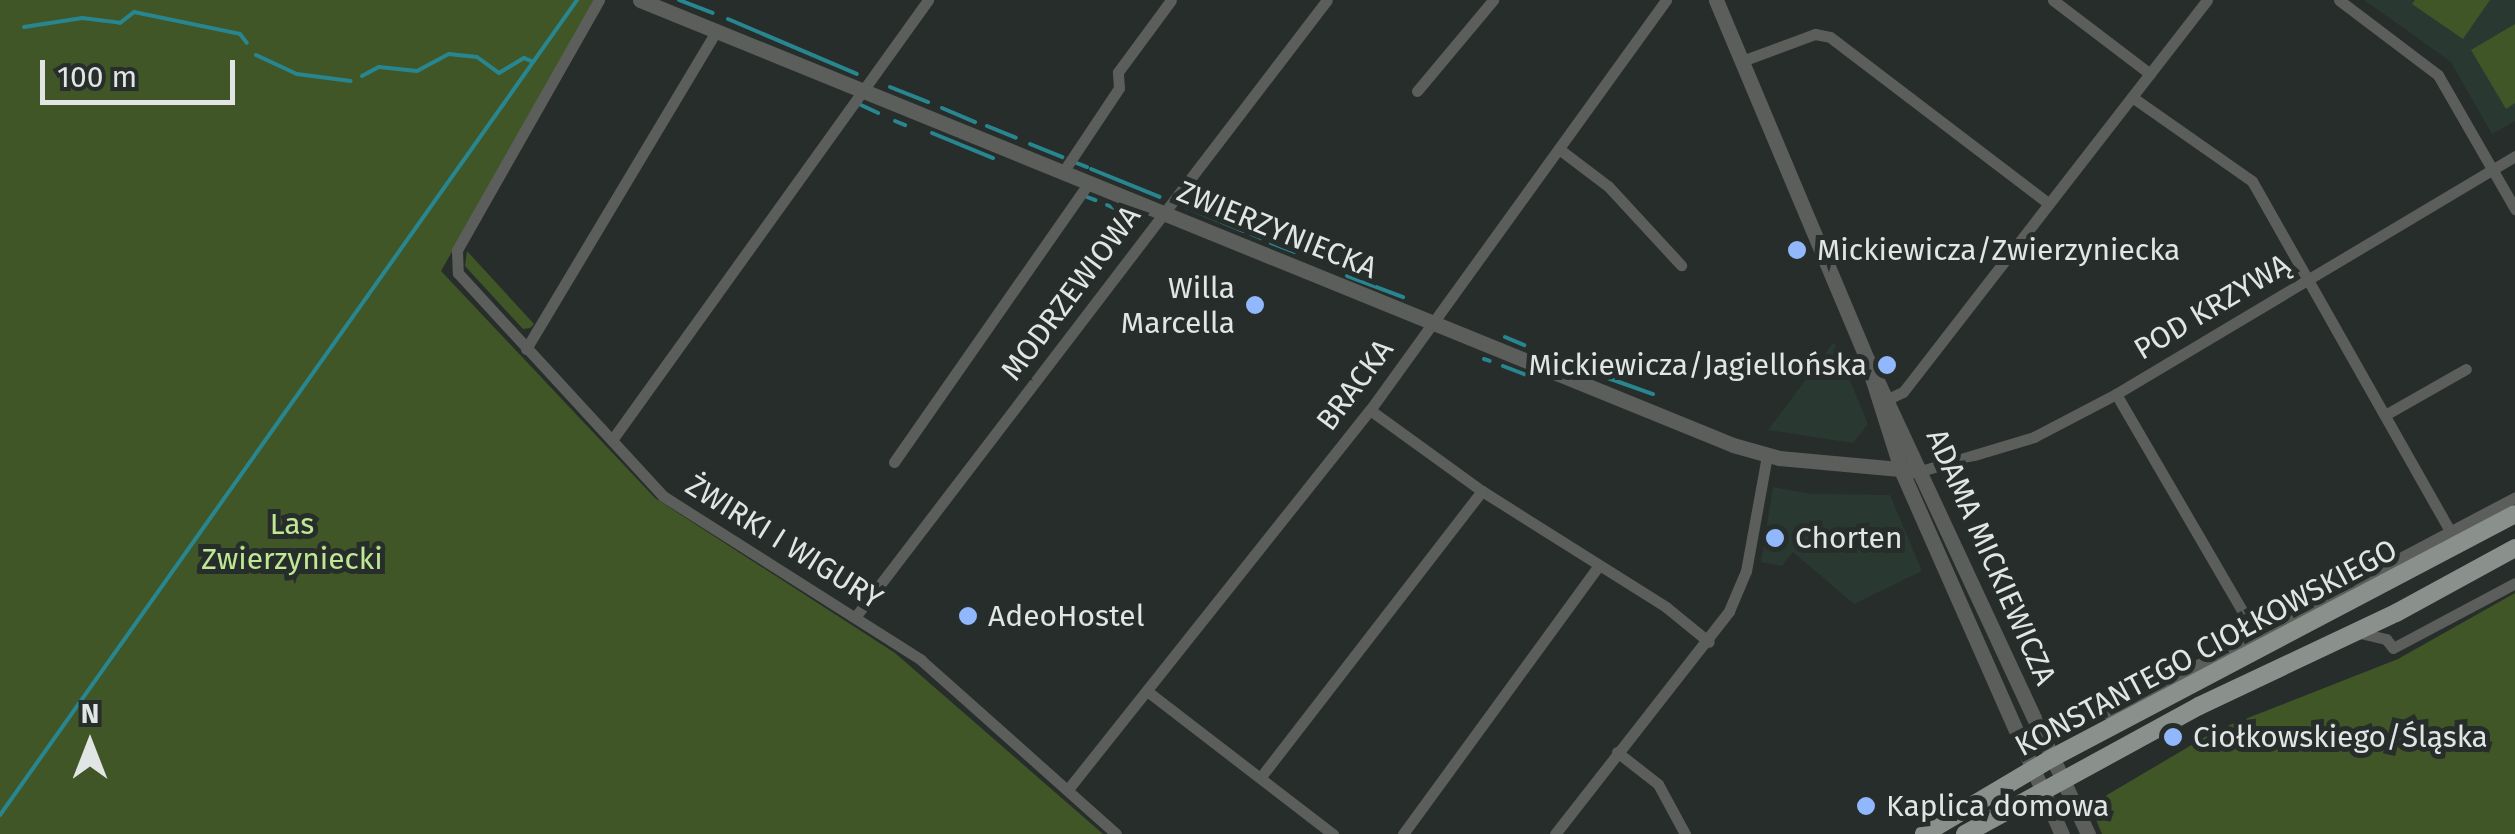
<!DOCTYPE html>
<meta charset="utf-8">
<style>
body{margin:0}
#map{position:relative;width:2515px;height:834px;overflow:hidden;background:#262d2a;font-family:"Fira Sans",sans-serif}
div>[style]{position:absolute}
.built>*{inset:0;background:#2a3832}
.green>*{inset:0;background:#415627}
.stream>*{height:4px;margin:-2px;padding:0 2px;transform-origin:2px;border-radius:2px;background:#288690}
.minor>*{height:11px;margin:-5.5px;padding:0 5.5px;transform-origin:5.5px;border-radius:5.5px;background:#5b5e5b}
.tertiary>*{height:15px;margin:-7.5px;padding:0 7.5px;transform-origin:7.5px;border-radius:7.5px;background:#5b5e5b}
.primary>*{height:18px;margin:-9px;padding:0 9px;transform-origin:9px;border-radius:9px;background:#8a908b}
.dots>*{width:28px;height:28px;translate:-50% -50%;box-sizing:border-box;border:5px solid #262d2a;border-radius:50%}
span{translate:-50% -50%;white-space:nowrap;text-align:center;line-height:1.15;-webkit-text-stroke:10px #262d2a;paint-order:stroke}
.street-label{font-size:30px;color:#e1e5e3}
.poi-label{font-size:30px;color:#e1e5e3}
.left{translate:0 -50%;text-align:left}
.right{translate:-100% -50%;text-align:right}
.park-label{font-size:30px;color:#bfe794}
.north{position:absolute;left:40px;top:694px;width:100px;height:100px;-webkit-text-stroke:8px #262d2a;paint-order:stroke;rotate:0deg;font-size:28px;font-weight:700;line-height:40px;text-align:center;color:#e1e5e3}
.north::after{content:'';display:block;margin:auto;width:35px;height:45px;background:#e1e5e3;clip-path:polygon(50% 0,100% 100%,50% 72%,0 100%)}
.scale{position:absolute;left:40px;top:60px;width:195px;height:45px;box-sizing:border-box;border:5px solid #e1e5e3;border-top:0;padding-left:12px;font-size:30px;line-height:35px;white-space:nowrap;color:#e1e5e3;-webkit-text-stroke:8px #262d2a;paint-order:stroke}
</style>
<div id="map">
<div class="built">
<div style="clip-path:polygon(2364px 0,2515px 0,2515px 121px,2492px 134px,2451px 62px)"></div>
<div style="clip-path:polygon(1834px 342px,1868px 424px,1853px 443px,1768px 430px)"></div>
<div style="clip-path:polygon(1773px 487px,1811px 494px,1890px 495px,1922px 571px,1854px 604px,1793px 552px,1782px 566px,1761px 562px)"></div>
</div>
<div class="green">
<div style="clip-path:polygon(0 0,595px 0,441px 271px,655px 498px,895px 653px,1103px 834px,0 834px)"></div>
<div style="clip-path:polygon(2415px 0,2490px 0,2463px 39px,2412px 4px)"></div>
<div style="clip-path:polygon(2515px 24px,2515px 103px,2506px 109px,2471px 50px)"></div>
<div style="clip-path:polygon(467px 251px,534px 324px,530px 328px,523px 329px,465px 266px)"></div>
<div style="clip-path:polygon(2515px 593px,2515px 834px,2102px 834px,2090px 805px,2217px 730px,2398px 659px)"></div>
</div>
<div class="stream">
<div style="left:679px;top:0;width:36px;rotate:21deg"></div>
<div style="left:728px;top:19px;width:140px;rotate:23.1deg"></div>
<div style="left:24px;top:27px;width:59px;rotate:-8.8deg"></div>
<div style="left:82px;top:18px;width:38px;rotate:7deg"></div>
<div style="left:120px;top:23px;width:18px;rotate:-38deg"></div>
<div style="left:134px;top:12px;width:108px;rotate:11.7deg"></div>
<div style="left:240px;top:34px;width:11px;rotate:52deg"></div>
<div style="left:256px;top:55px;width:45px;rotate:24.9deg"></div>
<div style="left:297px;top:74px;width:54px;rotate:7.4deg"></div>
<div style="left:362px;top:76px;width:19px;rotate:-28deg"></div>
<div style="left:379px;top:67px;width:38px;rotate:6deg"></div>
<div style="left:417px;top:71px;width:36px;rotate:-28deg"></div>
<div style="left:449px;top:54px;width:28px;rotate:6deg"></div>
<div style="left:477px;top:57px;width:27px;rotate:36deg"></div>
<div style="left:499px;top:73px;width:29px;rotate:-31deg"></div>
<div style="left:524px;top:58px;width:8px;rotate:23deg"></div>
<div style="left:890px;top:87px;width:41px;rotate:21.5deg"></div>
<div style="left:861px;top:105px;width:19px;rotate:25deg"></div>
<div style="left:942px;top:108px;width:36px;rotate:23deg"></div>
<div style="left:895px;top:121px;width:11px;rotate:22deg"></div>
<div style="left:987px;top:126px;width:31px;rotate:22deg"></div>
<div style="left:932px;top:133px;width:66px;rotate:22.3deg"></div>
<div style="left:1030px;top:144px;width:35px;rotate:22deg"></div>
<div style="left:1074px;top:162px;width:14px;rotate:21deg"></div>
<div style="left:1091px;top:169px;width:74px;rotate:22.1deg"></div>
<div style="left:1087px;top:197px;width:9px;rotate:21deg"></div>
<div style="left:1107px;top:205px;width:38px;rotate:23deg"></div>
<div style="left:1186px;top:207px;width:62px;rotate:22.8deg"></div>
<div style="left:1251px;top:234px;width:11px;rotate:22deg"></div>
<div style="left:1271px;top:243px;width:25px;rotate:21deg"></div>
<div style="left:1347px;top:276px;width:60px;rotate:20.6deg"></div>
<div style="left:1505px;top:337px;width:21px;rotate:23deg"></div>
<div style="left:1548px;top:355px;width:3px;rotate:18deg"></div>
<div style="left:1484px;top:359px;width:6px;rotate:18deg"></div>
<div style="left:1558px;top:359px;width:24px;rotate:22deg"></div>
<div style="left:1503px;top:366px;width:25px;rotate:21deg"></div>
<div style="left:1588px;top:371px;width:69px;rotate:19.5deg"></div>
<div style="left:0;top:815px;width:999px;rotate:-54.7deg"></div>
</div>
<div class="minor">
<div style="left:599px;top:0;width:288px;rotate:119.6deg"></div>
<div style="left:457px;top:250px;width:23px;rotate:88deg"></div>
<div style="left:458px;top:273px;width:303px;rotate:47.4deg"></div>
<div style="left:663px;top:496px;width:306px;rotate:32.4deg"></div>
<div style="left:921px;top:660px;width:261px;rotate:41.7deg"></div>
<div style="left:2053px;top:0;width:122px;rotate:37.3deg"></div>
<div style="left:2339px;top:0;width:124px;rotate:37.1deg"></div>
<div style="left:2438px;top:75px;width:155px;rotate:60.1deg"></div>
<div style="left:1742px;top:61px;width:78px;rotate:-20.3deg"></div>
<div style="left:1815px;top:34px;width:15px;rotate:11deg"></div>
<div style="left:1830px;top:37px;width:275px;rotate:37.3deg"></div>
<div style="left:1417px;top:91px;width:119px;rotate:-50.1deg"></div>
<div style="left:2132px;top:97px;width:146px;rotate:35deg"></div>
<div style="left:2252px;top:181px;width:404px;rotate:60.5deg"></div>
<div style="left:1559px;top:149px;width:61px;rotate:37.1deg"></div>
<div style="left:1608px;top:186px;width:108px;rotate:47.3deg"></div>
<div style="left:1063px;top:172px;width:101px;rotate:-56.3deg"></div>
<div style="left:1119px;top:88px;width:16px;rotate:-94deg"></div>
<div style="left:1118px;top:72px;width:89px;rotate:-53.6deg"></div>
<div style="left:526px;top:349px;width:370px;rotate:-59.1deg"></div>
<div style="left:2116px;top:394px;width:280px;rotate:59.8deg"></div>
<div style="left:1890px;top:398px;width:14px;rotate:-25deg"></div>
<div style="left:1903px;top:392px;width:496px;rotate:-52.2deg"></div>
<div style="left:1370px;top:410px;width:138px;rotate:35.9deg"></div>
<div style="left:1482px;top:491px;width:218px;rotate:32.2deg"></div>
<div style="left:1666px;top:607px;width:55px;rotate:39.1deg"></div>
<div style="left:2385px;top:415px;width:93px;rotate:-29.6deg"></div>
<div style="left:612px;top:440px;width:542px;rotate:-54.31deg"></div>
<div style="left:894px;top:462px;width:341px;rotate:-55.1deg"></div>
<div style="left:1921px;top:471px;width:118px;rotate:-16.7deg"></div>
<div style="left:2034px;top:437px;width:93px;rotate:-27.7deg"></div>
<div style="left:2116px;top:394px;width:465px;rotate:-30.8deg"></div>
<div style="left:856px;top:616px;width:775px;rotate:-52.6deg"></div>
<div style="left:2360px;top:633px;width:27px;rotate:13deg"></div>
<div style="left:2386px;top:639px;width:11px;rotate:52deg"></div>
<div style="left:2393px;top:648px;width:138px;rotate:-28deg"></div>
<div style="left:1147px;top:691px;width:235px;rotate:37.6deg"></div>
<div style="left:2106px;top:713px;width:463px;rotate:-27.8deg"></div>
<div style="left:1617px;top:752px;width:52px;rotate:38deg"></div>
<div style="left:1658px;top:784px;width:57px;rotate:61.6deg"></div>
<div style="left:1260px;top:778px;width:363px;rotate:-52.3deg"></div>
<div style="left:1069px;top:788px;width:483px;rotate:-51.5deg"></div>
<div style="left:1370px;top:410px;width:506px;rotate:-54.17deg"></div>
<div style="left:1403px;top:834px;width:331px;rotate:-53.9deg"></div>
<div style="left:1555px;top:834px;width:283px;rotate:-52deg"></div>
<div style="left:1729px;top:611px;width:43px;rotate:-67deg"></div>
<div style="left:1746px;top:571px;width:117px;rotate:-79.7deg"></div>
</div>
<div class="tertiary">
<div style="left:640px;top:0;width:1180px;rotate:22.15deg"></div>
<div style="left:1733px;top:445px;width:48px;rotate:15.8deg"></div>
<div style="left:1779px;top:458px;width:143px;rotate:5.2deg"></div>
<div style="left:1716px;top:0;width:389px;rotate:67.2deg"></div>
<div style="left:1867px;top:359px;width:524px;rotate:65.05deg"></div>
<div style="left:1869px;top:368px;width:109px;rotate:72.4deg"></div>
<div style="left:1902px;top:472px;width:396px;rotate:66.2deg"></div>
</div>
<div class="primary">
<div style="left:1924px;top:834px;width:149px;rotate:-30.7deg"></div>
<div style="left:2052px;top:758px;width:523px;rotate:-27.79deg"></div>
<div style="left:1965px;top:834px;width:267px;rotate:-28.7deg"></div>
<div style="left:2199px;top:706px;width:218px;rotate:-25.3deg"></div>
<div style="left:2396px;top:613px;width:136px;rotate:-28.6deg"></div>
</div>
<div class="dots">
<div style="left:1797px;top:250px;background:#91b8fd"></div>
<div style="left:1255px;top:305px;background:#91b8fd"></div>
<div style="left:1887px;top:365px;background:#91b8fd"></div>
<div style="left:1775px;top:538px;background:#91b8fd"></div>
<div style="left:968px;top:616px;background:#91b8fd"></div>
<div style="left:2173px;top:737px;background:#91b8fd"></div>
<div style="left:1866px;top:806px;background:#91b8fd"></div>
</div>
<div class="street-label">
<span style="left:1277px;top:230px;rotate:22deg">ZWIERZYNIECKA</span>
<span style="left:1071px;top:293px;rotate:-53deg">MODRZEWIOWA</span>
<span style="left:2212px;top:307px;rotate:-31deg">POD KRZYWĄ</span>
<span style="left:1355px;top:385px;rotate:-53deg">BRACKA</span>
<span style="left:784px;top:542px;rotate:32deg">ŻWIRKI I WIGURY</span>
<span style="left:1991px;top:557px;rotate:66deg">ADAMA MICKIEWICZA</span>
<span style="left:2206px;top:648px;rotate:-28deg">KONSTANTEGO CIOŁKOWSKIEGO</span>
</div>
<div class="poi-label">
<span class="left" style="left:1817px;top:250px">Mickiewicza/Zwierzyniecka</span>
<span class="right" style="left:1235px;top:305px">Willa<br>Marcella</span>
<span class="right" style="left:1867px;top:365px">Mickiewicza/Jagiellońska</span>
<span class="left" style="left:1795px;top:538px">Chorten</span>
<span class="left" style="left:988px;top:616px">AdeoHostel</span>
<span class="left" style="left:2193px;top:737px">Ciołkowskiego/Śląska</span>
<span class="left" style="left:1886px;top:806px">Kaplica domowa</span>
</div>
<div class="park-label">
<span style="left:292px;top:541px">Las<br>Zwierzyniecki</span>
</div>
<div class="north">N</div>
<div class="scale">100 m</div>
</div>
